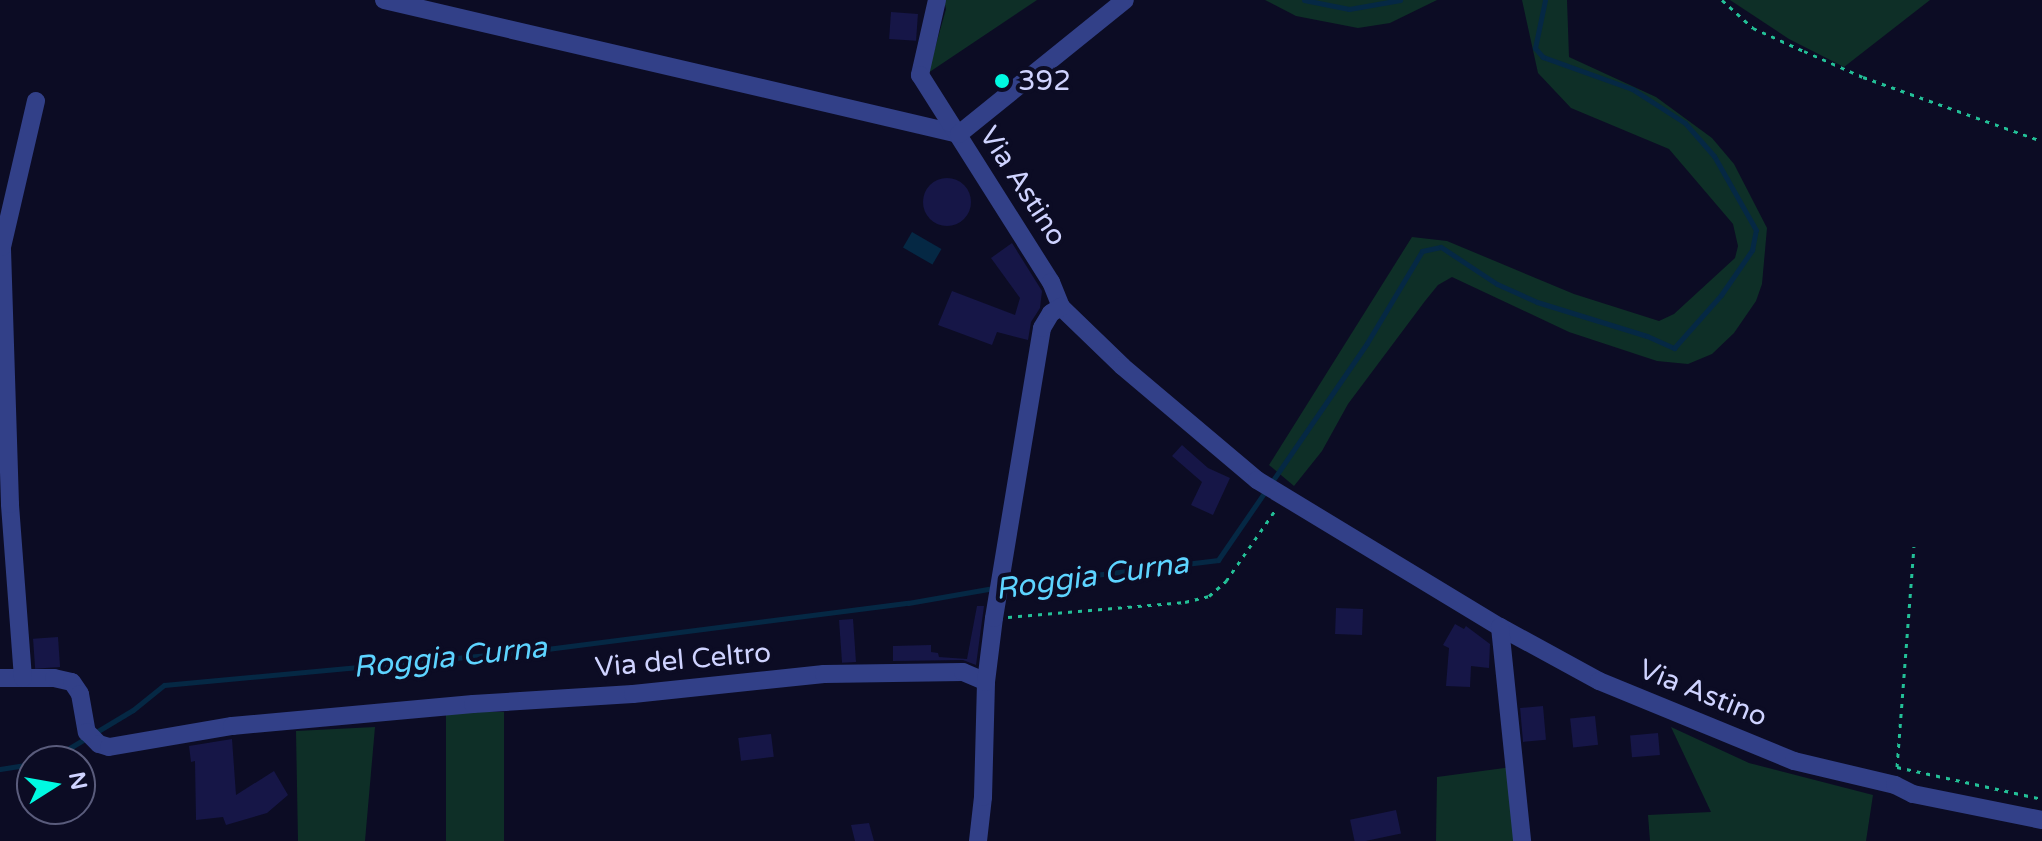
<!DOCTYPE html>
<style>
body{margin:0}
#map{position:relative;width:2042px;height:841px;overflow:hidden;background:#0c0c24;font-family:"Varela Round",sans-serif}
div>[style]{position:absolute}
.green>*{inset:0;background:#0e2f27;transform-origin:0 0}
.water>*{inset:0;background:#052844;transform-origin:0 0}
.stream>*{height:5px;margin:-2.5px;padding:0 2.5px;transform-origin:2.5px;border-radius:2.5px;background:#052844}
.building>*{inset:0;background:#161647;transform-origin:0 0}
.round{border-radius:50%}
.path>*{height:3px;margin-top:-1.5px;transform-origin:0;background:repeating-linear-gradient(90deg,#23c097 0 4px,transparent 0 10px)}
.minor>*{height:18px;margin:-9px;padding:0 9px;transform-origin:9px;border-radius:9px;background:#324088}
.dots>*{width:22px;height:22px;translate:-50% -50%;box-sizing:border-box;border:4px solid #0c0c24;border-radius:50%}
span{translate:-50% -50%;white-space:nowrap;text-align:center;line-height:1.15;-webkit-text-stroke:8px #0c0c24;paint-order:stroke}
.poi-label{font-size:28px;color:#cfd3ff}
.left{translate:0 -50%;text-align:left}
.street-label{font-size:28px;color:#cfd3ff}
.water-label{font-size:30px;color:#5dd4ff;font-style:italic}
.north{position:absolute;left:16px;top:745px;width:80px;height:80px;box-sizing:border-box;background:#0c0c24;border:2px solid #5a5c7c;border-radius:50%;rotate:79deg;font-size:22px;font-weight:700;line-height:32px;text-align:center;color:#cfd3ff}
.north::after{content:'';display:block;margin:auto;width:28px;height:36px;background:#00fae2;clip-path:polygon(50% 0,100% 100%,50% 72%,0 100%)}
</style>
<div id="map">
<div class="green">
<div style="clip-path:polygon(944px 0,1037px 0,928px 73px,946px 9px)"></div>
<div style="clip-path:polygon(1265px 0,1437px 0,1390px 23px,1358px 28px,1296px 16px)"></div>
<div style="clip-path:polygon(1522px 0,1567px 0,1569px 57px,1656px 97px,1712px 138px,1734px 164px,1767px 228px,1762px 284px,1756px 301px,1734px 333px,1712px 354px,1688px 364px,1657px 361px,1569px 332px,1452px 277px,1438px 285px,1425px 301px,1348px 404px,1322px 451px,1294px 486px,1269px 465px,1412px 237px,1447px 241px,1574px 294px,1659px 321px,1674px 314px,1735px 258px,1738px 246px,1733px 224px,1669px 149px,1571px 108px,1538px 73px)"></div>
<div style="clip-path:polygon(1730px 0,1930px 0,1844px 67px,1789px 39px)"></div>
<div style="left:504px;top:712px;width:129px;height:58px;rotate:90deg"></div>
<div style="clip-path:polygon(375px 727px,365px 841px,298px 841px,296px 731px)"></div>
<div style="clip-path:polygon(1671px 727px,1749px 763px,1873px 795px,1866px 841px,1650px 841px,1648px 815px,1711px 812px)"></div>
<div style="clip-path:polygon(1512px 767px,1522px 841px,1436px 841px,1437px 777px)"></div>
</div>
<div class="water">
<div style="left:912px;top:232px;width:34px;height:18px;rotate:30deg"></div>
</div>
<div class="stream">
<div style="left:1304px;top:0;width:46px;rotate:11.3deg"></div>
<div style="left:1349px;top:9px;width:52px;rotate:-10deg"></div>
<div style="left:1004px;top:586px;width:216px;rotate:-6.9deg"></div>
<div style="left:1218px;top:560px;width:263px;rotate:-55.5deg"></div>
<div style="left:1367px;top:343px;width:107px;rotate:-59.1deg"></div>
<div style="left:1422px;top:251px;width:19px;rotate:-12deg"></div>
<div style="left:1441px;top:247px;width:67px;rotate:33.5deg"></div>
<div style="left:1497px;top:284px;width:44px;rotate:24.2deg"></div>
<div style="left:1537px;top:302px;width:115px;rotate:17.2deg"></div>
<div style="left:1647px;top:336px;width:30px;rotate:24deg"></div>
<div style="left:1674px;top:348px;width:71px;rotate:-48.4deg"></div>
<div style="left:1721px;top:295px;width:55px;rotate:-55.4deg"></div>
<div style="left:1752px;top:250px;width:20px;rotate:-79deg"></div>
<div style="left:1756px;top:230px;width:85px;rotate:-119.6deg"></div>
<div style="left:1714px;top:156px;width:44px;rotate:-131.3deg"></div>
<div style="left:1685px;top:123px;width:63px;rotate:-147.3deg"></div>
<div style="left:1632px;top:89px;width:95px;rotate:-160.2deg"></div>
<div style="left:1543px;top:57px;width:12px;rotate:-132deg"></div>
<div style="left:1535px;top:48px;width:49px;rotate:-78.2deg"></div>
<div style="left:48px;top:761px;width:99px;rotate:-31deg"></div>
<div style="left:133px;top:710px;width:40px;rotate:-39deg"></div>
<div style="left:164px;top:685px;width:377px;rotate:-5.3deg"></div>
<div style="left:539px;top:650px;width:372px;rotate:-7.3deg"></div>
<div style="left:908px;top:603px;width:87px;rotate:-9.9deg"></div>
<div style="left:0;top:769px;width:32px;rotate:-9deg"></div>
</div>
<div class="building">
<div style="left:891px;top:12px;width:27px;height:27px;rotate:4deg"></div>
<div class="round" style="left:923px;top:178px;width:48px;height:48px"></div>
<div style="clip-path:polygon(1012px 243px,1042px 291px,1040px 308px,1031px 322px,1028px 340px,997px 332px,992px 345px,938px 325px,952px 291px,1015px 315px,1020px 298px,991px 258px)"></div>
<div style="clip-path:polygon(1182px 445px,1208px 468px,1230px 478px,1213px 515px,1191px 505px,1202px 482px,1172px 456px)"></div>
<div style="clip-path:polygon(977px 606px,984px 606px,976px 665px,963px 660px,893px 661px,893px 646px,931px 645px,931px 652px,938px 653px,939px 657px,967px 659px)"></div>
<div style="left:1336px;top:608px;width:27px;height:26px;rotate:2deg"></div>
<div style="left:853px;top:619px;width:43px;height:14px;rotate:86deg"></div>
<div style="clip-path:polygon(1455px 624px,1464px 629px,1466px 626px,1490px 644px,1489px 668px,1471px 666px,1470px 687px,1446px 686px,1449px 648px,1443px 645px)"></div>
<div style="left:58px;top:637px;width:30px;height:25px;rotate:86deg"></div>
<div style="left:1543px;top:706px;width:34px;height:23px;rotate:85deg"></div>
<div style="left:1595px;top:716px;width:29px;height:25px;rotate:84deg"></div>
<div style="left:1658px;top:733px;width:22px;height:28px;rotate:85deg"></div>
<div style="left:771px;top:734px;width:23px;height:33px;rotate:83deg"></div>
<div style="clip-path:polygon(232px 739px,236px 795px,274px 771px,288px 795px,267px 813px,226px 825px,223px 817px,196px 820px,195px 761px,191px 762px,189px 746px)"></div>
<div style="left:1396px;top:810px;width:24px;height:47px;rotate:78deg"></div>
<div style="clip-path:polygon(869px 823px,874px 841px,855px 841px,851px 825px)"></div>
</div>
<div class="path">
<div style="left:1722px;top:0;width:42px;rotate:42.1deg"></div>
<div style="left:1753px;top:28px;width:56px;rotate:24.3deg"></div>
<div style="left:1804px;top:51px;width:64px;rotate:23.8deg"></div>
<div style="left:1863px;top:77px;width:190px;rotate:19.7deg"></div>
<div style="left:1008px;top:617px;width:178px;rotate:-4.8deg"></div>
<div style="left:1185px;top:602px;width:25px;rotate:-14deg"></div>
<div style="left:1209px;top:596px;width:23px;rotate:-41deg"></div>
<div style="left:1226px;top:581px;width:88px;rotate:-55.2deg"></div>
<div style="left:1897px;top:767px;width:148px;rotate:12.4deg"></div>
<div style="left:1897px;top:767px;width:221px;rotate:-85.6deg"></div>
</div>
<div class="minor">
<div style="left:384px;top:0;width:590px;rotate:13.12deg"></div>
<div style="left:937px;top:0;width:77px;rotate:102.8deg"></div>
<div style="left:920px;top:75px;width:245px;rotate:57.7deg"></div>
<div style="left:1051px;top:282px;width:27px;rotate:68deg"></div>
<div style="left:1061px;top:307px;width:85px;rotate:44deg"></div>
<div style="left:1122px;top:366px;width:177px;rotate:40.2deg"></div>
<div style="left:1257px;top:480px;width:284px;rotate:31.2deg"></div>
<div style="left:1500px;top:627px;width:113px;rotate:28.6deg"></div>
<div style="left:1599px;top:681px;width:211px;rotate:22.3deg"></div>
<div style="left:1794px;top:761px;width:104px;rotate:13.4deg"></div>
<div style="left:1895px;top:785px;width:20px;rotate:27deg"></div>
<div style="left:1913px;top:794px;width:132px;rotate:11.4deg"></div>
<div style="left:959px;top:134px;width:213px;rotate:-38.9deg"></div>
<div style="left:1500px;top:627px;width:215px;rotate:84.1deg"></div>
<div style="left:0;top:678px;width:54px"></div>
<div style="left:54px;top:678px;width:18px;rotate:13deg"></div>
<div style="left:72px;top:682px;width:14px;rotate:56deg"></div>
<div style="left:80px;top:694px;width:39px;rotate:80deg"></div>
<div style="left:87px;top:732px;width:17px;rotate:45deg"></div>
<div style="left:99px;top:744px;width:10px;rotate:17deg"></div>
<div style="left:109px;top:747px;width:125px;rotate:-9.7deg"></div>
<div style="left:232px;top:726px;width:242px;rotate:-5.2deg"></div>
<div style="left:473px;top:704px;width:160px;rotate:-3.6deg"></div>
<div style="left:633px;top:694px;width:192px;rotate:-6deg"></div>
<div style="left:824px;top:674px;width:139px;rotate:-0.8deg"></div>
<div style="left:963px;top:672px;width:25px;rotate:23deg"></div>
<div style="left:23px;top:678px;width:174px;rotate:-94.3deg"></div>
<div style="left:10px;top:504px;width:257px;rotate:-91.8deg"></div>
<div style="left:2px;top:247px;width:150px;rotate:-76.9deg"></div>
<div style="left:978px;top:841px;width:44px;rotate:-83.5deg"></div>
<div style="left:983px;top:797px;width:115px;rotate:-88.5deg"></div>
<div style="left:986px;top:682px;width:64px;rotate:-82.9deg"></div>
<div style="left:994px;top:618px;width:294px;rotate:-80.6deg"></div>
<div style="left:1042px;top:328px;width:17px;rotate:-59deg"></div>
<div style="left:1051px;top:313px;width:12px;rotate:-31deg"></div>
</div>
<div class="dots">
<div style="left:1002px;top:81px;background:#00fae2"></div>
</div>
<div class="poi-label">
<span class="left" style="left:1018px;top:81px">392</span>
</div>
<div class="street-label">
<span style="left:1023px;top:186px;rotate:57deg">Via Astino</span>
<span style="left:683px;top:660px;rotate:-5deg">Via del Celtro</span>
<span style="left:1703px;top:693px;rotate:22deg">Via Astino</span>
</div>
<div class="water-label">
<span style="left:1092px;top:577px;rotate:-8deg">Roggia Curna</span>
<span style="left:450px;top:658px;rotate:-6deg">Roggia Curna</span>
</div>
<div class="north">N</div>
</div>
